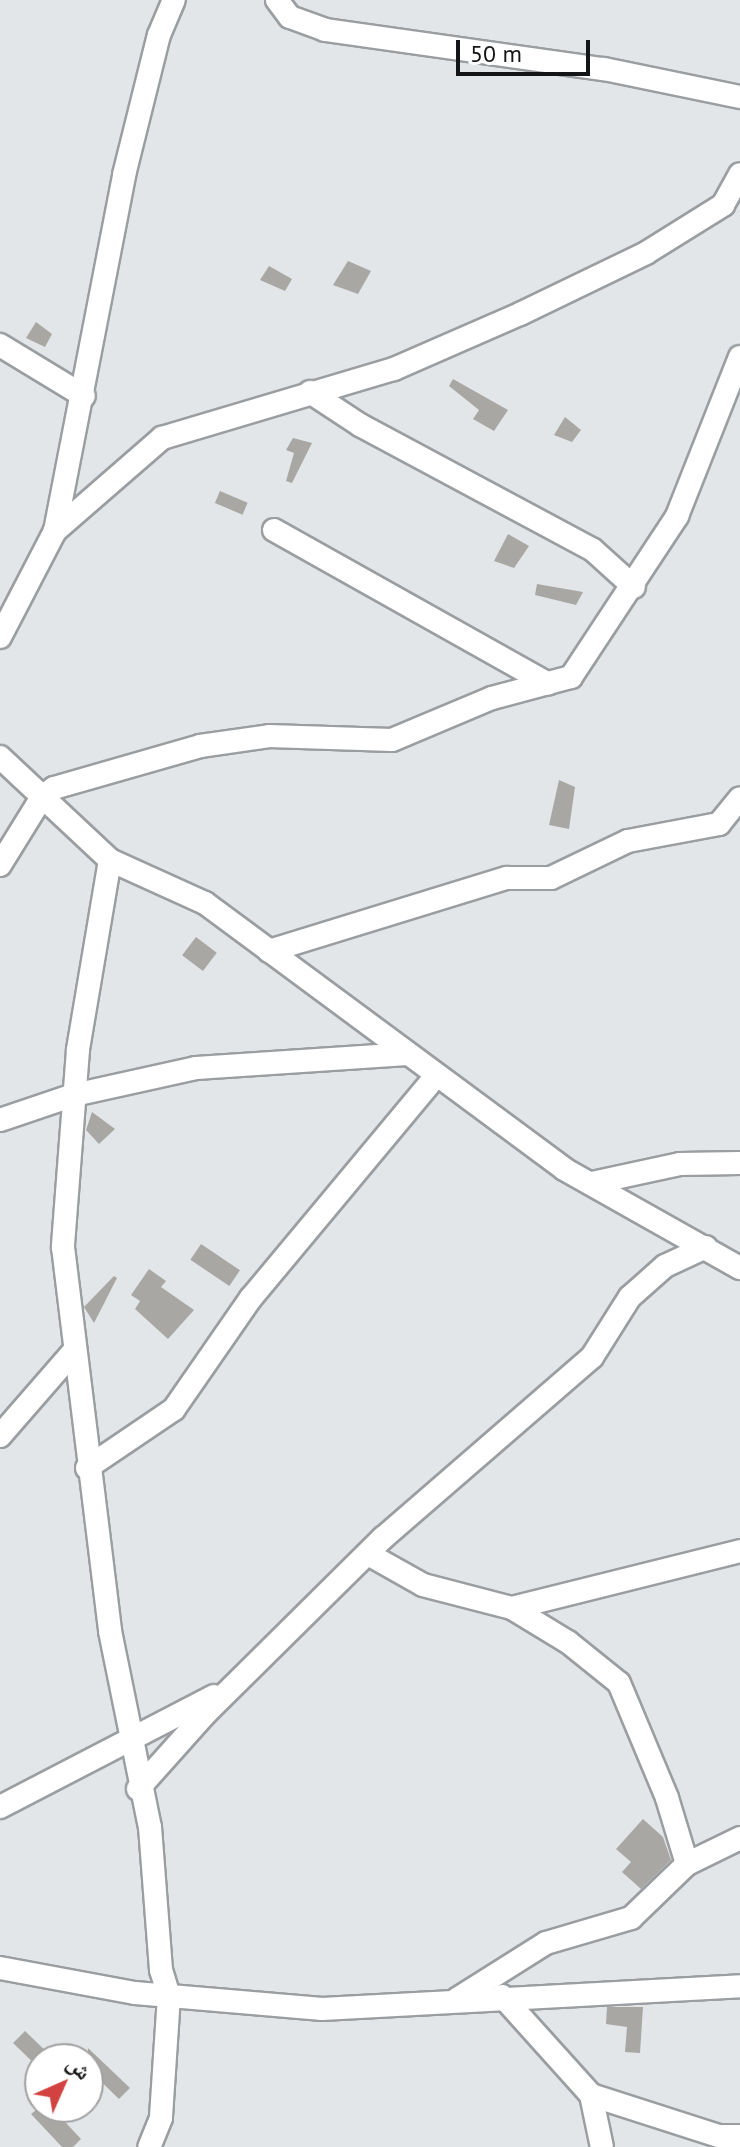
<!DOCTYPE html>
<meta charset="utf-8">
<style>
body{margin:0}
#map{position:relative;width:740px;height:2147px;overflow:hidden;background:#e2e6e9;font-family:"PT Sans","Noto Naskh Arabic",sans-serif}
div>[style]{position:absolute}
.building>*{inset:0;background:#a9a7a3;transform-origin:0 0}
.roads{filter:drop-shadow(2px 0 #9b9ea1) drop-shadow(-2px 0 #9b9ea1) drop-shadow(0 2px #9b9ea1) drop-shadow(0 -2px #9b9ea1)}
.street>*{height:22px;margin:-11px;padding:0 11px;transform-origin:11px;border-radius:11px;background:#fff}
span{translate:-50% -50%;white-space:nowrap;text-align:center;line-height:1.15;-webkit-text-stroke:6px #fff;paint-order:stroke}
.north{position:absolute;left:24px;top:2043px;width:80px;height:80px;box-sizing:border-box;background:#fff;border:2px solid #a1a1a2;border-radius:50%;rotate:45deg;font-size:22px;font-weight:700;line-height:32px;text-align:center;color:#141516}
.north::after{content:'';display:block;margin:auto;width:28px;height:36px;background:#d14240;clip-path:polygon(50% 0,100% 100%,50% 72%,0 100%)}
.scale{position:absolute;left:456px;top:40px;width:134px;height:36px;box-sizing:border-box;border:4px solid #141516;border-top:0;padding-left:10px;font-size:24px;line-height:28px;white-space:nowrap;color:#141516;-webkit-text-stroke:6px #fff;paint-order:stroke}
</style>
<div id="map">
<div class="building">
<div style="clip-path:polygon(348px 261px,371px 271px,358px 294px,333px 285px)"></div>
<div style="clip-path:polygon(269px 266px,292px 279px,285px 291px,260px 280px)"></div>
<div style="clip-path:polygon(36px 322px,52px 334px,45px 347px,26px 338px)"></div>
<div style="clip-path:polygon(453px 379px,508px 410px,494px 431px,473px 419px,479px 410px,449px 386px)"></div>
<div style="clip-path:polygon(565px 417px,581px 430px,572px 442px,554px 435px)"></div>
<div style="clip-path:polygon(293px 438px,312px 443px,292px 483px,286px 481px,294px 453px,286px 450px)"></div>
<div style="left:220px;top:491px;width:30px;height:13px;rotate:23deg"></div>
<div style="clip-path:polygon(508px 534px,529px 546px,514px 568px,494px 561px)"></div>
<div style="clip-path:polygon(537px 584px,583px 592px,576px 605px,535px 595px)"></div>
<div style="clip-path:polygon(559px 780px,575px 787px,569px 829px,549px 825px)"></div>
<div style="left:196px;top:937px;width:26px;height:23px;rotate:37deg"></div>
<div style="clip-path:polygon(92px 1112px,115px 1129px,99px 1144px,86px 1130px)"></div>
<div style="left:201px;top:1244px;width:47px;height:19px;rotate:34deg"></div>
<div style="clip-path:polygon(149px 1269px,166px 1281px,161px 1287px,194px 1310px,168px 1339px,135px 1309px,140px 1301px,131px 1295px)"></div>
<div style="clip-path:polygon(114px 1276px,117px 1278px,94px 1323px,84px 1307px)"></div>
<div style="clip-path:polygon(643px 1819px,663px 1837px,671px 1860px,641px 1889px,622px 1872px,631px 1862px,616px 1849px)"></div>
<div style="clip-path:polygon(607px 2007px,643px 2007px,640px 2053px,625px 2052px,627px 2027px,606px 2024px)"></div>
<div style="clip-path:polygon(25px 2031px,54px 2059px,40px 2059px,40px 2069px,13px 2043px)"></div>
<div style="clip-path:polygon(88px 2048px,130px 2088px,119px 2099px,88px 2069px)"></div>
<div style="clip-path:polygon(40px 2107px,51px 2107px,81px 2139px,73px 2147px,62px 2147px,31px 2114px)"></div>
</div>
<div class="roads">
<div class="street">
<div style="left:277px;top:0;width:21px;rotate:53deg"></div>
<div style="left:290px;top:17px;width:37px;rotate:20deg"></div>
<div style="left:325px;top:30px;width:282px;rotate:8deg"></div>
<div style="left:604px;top:69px;width:139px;rotate:11.6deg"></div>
<div style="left:0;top:345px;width:98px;rotate:31.3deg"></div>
<div style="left:310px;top:392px;width:60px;rotate:33.4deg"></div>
<div style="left:360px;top:425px;width:264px;rotate:28.2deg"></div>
<div style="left:593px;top:550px;width:55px;rotate:42.1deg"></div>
<div style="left:274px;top:530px;width:314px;rotate:29.3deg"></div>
<div style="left:55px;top:531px;width:363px;rotate:-79deg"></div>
<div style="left:124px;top:175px;width:144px;rotate:-76deg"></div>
<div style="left:159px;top:35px;width:38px;rotate:-67deg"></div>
<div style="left:0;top:637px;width:119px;rotate:-62.6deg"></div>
<div style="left:55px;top:531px;width:142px;rotate:-41deg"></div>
<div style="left:162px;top:438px;width:242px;rotate:-16.6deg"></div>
<div style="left:394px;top:369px;width:137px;rotate:-23.6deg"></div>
<div style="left:520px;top:314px;width:140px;rotate:-25.8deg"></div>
<div style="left:646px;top:253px;width:91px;rotate:-31.9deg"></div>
<div style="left:723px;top:205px;width:35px;rotate:-61deg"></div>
<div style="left:0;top:757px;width:151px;rotate:43.1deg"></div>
<div style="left:110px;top:860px;width:104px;rotate:24.4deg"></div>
<div style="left:205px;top:903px;width:447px;rotate:36.5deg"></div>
<div style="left:564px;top:1169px;width:202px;rotate:29.4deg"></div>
<div style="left:110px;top:860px;width:193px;rotate:99.6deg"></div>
<div style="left:78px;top:1050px;width:198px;rotate:94.4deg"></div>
<div style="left:63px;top:1247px;width:387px;rotate:83deg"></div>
<div style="left:110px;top:1631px;width:200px;rotate:78.5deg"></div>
<div style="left:150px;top:1827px;width:143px;rotate:85.6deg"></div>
<div style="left:161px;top:1970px;width:27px;rotate:73deg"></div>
<div style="left:169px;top:1996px;width:122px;rotate:93.8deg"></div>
<div style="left:161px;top:2118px;width:31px;rotate:112deg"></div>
<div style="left:0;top:865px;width:80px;rotate:-58.3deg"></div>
<div style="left:42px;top:797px;width:15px;rotate:-37deg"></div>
<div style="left:54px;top:788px;width:152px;rotate:-16deg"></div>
<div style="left:200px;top:746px;width:70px;rotate:-8.2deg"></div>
<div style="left:269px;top:736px;width:123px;rotate:1.9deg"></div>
<div style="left:392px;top:740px;width:108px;rotate:-22.8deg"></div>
<div style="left:492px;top:698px;width:82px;rotate:-14.9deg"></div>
<div style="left:571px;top:677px;width:193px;rotate:-56.6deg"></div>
<div style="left:677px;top:516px;width:171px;rotate:-68.4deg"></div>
<div style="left:269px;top:951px;width:249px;rotate:-17.1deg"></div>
<div style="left:507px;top:878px;width:44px"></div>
<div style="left:551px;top:878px;width:85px;rotate:-25.7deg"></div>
<div style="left:628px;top:841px;width:93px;rotate:-10.6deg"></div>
<div style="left:719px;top:824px;width:33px;rotate:-51deg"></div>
<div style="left:0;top:1120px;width:78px;rotate:-18.7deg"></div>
<div style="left:74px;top:1095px;width:125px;rotate:-12.5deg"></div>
<div style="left:196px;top:1068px;width:212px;rotate:-3.8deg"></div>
<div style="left:592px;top:1183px;width:90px;rotate:-12.2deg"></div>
<div style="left:680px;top:1164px;width:60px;rotate:-1deg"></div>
<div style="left:0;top:1436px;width:113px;rotate:-49deg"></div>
<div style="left:87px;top:1468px;width:105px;rotate:-34.1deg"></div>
<div style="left:174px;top:1409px;width:135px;rotate:-55.3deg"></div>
<div style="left:251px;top:1298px;width:290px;rotate:-50.2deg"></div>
<div style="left:368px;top:1554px;width:63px;rotate:29.4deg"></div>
<div style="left:423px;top:1585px;width:92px;rotate:14.5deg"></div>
<div style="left:512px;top:1608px;width:66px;rotate:31.3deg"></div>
<div style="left:568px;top:1642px;width:65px;rotate:38.8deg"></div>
<div style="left:619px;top:1683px;width:125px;rotate:67.3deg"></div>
<div style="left:667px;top:1798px;width:69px;rotate:73.1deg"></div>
<div style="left:512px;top:1608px;width:235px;rotate:-14deg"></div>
<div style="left:138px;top:1789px;width:102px;rotate:-48.2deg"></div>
<div style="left:206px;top:1713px;width:249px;rotate:-44.7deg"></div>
<div style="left:383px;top:1538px;width:276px;rotate:-40.9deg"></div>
<div style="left:592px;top:1357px;width:71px;rotate:-57.7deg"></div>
<div style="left:630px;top:1297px;width:47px;rotate:-41.5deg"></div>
<div style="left:665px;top:1266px;width:45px;rotate:-24.9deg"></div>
<div style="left:0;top:1807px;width:241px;rotate:-27.4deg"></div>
<div style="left:0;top:1968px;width:137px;rotate:10.5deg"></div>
<div style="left:135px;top:1993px;width:188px;rotate:4.9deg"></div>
<div style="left:322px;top:2009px;width:419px;rotate:-3.1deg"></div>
<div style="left:502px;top:1996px;width:133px;rotate:48deg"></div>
<div style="left:591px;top:2095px;width:134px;rotate:17.8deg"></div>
<div style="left:719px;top:2136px;width:21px"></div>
<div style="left:457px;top:1999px;width:105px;rotate:-32.2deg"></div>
<div style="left:546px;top:1943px;width:89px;rotate:-16.4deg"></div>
<div style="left:631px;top:1918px;width:78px;rotate:-44deg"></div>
<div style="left:687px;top:1864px;width:59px;rotate:-26.1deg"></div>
<div style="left:591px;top:2095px;width:53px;rotate:78.1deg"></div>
</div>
</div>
<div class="north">ش</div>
<div class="scale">50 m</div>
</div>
